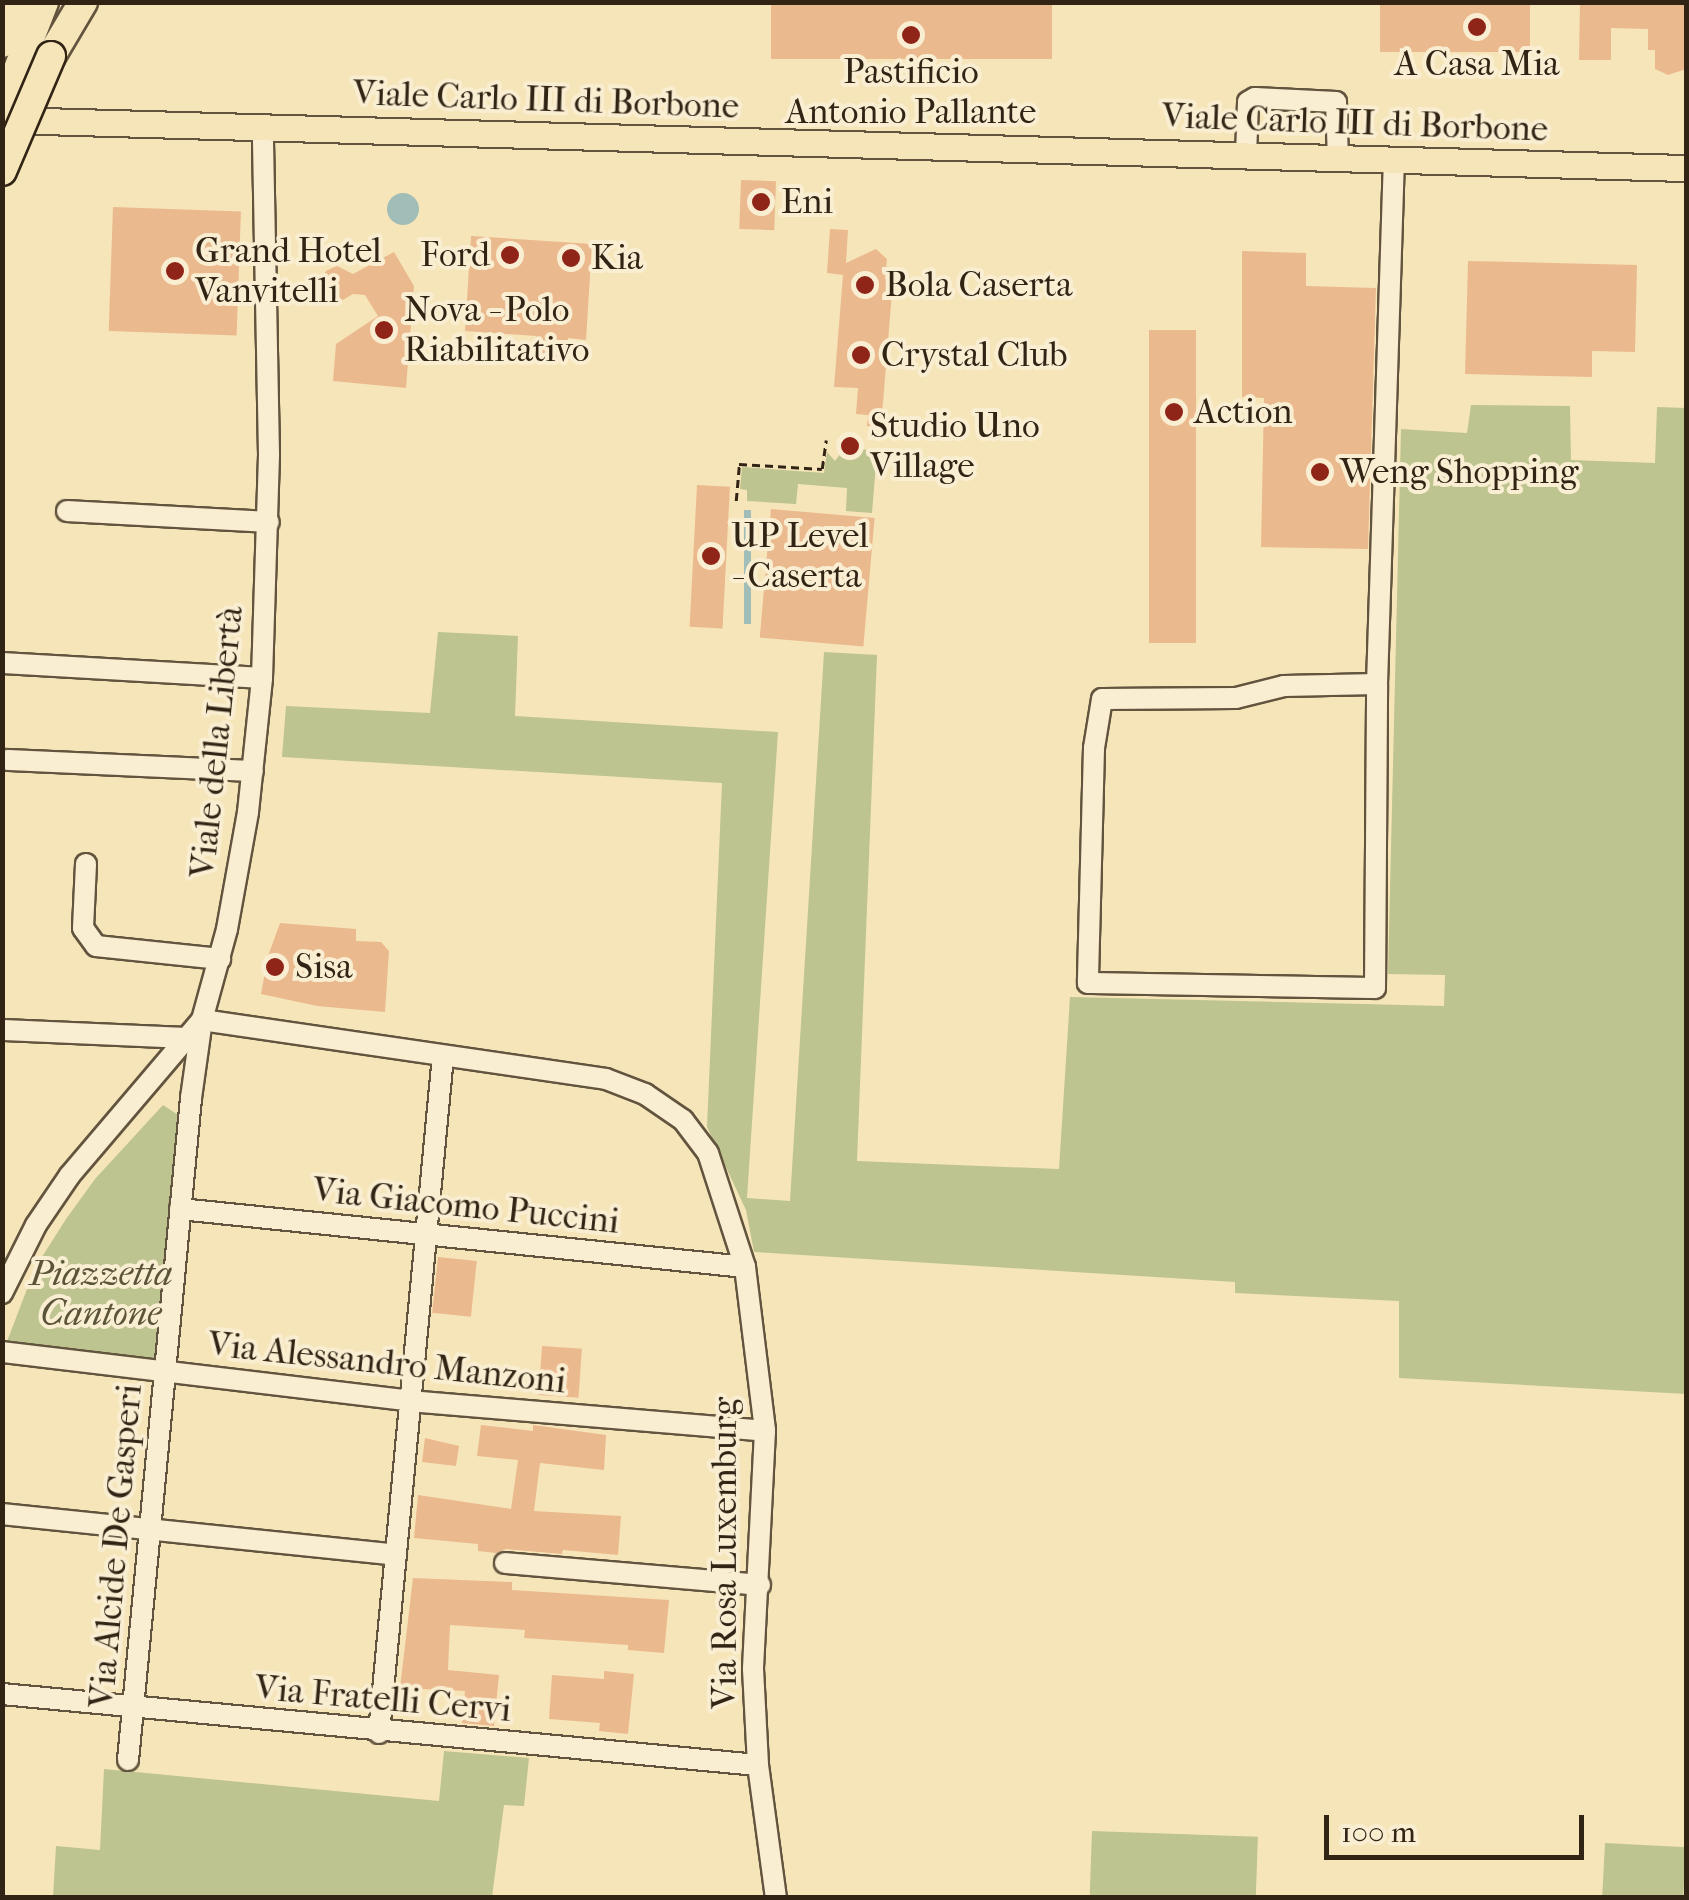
<!DOCTYPE html>
<meta charset="utf-8">
<style>
body{margin:0}
#map{position:relative;width:1689px;height:1900px;overflow:hidden;background:#f6e5b9;font-family:"IM FELL French Canon",serif}
div>[style]{position:absolute}
.green>*{inset:0;background:#bdc48f;transform-origin:0 0}
.water>*{inset:0;background:#a0bdb8;transform-origin:0 0}
.round{border-radius:50%}
.building>*{inset:0;background:#ebb98e;transform-origin:0 0}
.path>*{height:2.5px;margin-top:-1.25px;transform-origin:0;background:repeating-linear-gradient(90deg,#312415 0 8px,transparent 0 13px)}
.roads{filter:drop-shadow(2px 0 #62543e) drop-shadow(-2px 0 #62543e) drop-shadow(0 2px #62543e) drop-shadow(0 -2px #62543e)}
.minor>*{height:20px;margin:-10px;padding:0 10px;transform-origin:10px;border-radius:10px;background:#f9eed2}
.major>*{height:25px;margin:-12.5px;padding:0 12.5px;transform-origin:12.5px;border-radius:12.5px;background:#f6e5b9}
.highway>*{height:28px;margin:-14px;padding:0 14px;transform-origin:14px;border-radius:14px;background:#f6e5b9}
.bridges{filter:drop-shadow(2px 0 #312415) drop-shadow(-2px 0 #312415) drop-shadow(0 2px #312415) drop-shadow(0 -2px #312415)}
.highway-bridge>*{height:28px;margin:-14px;padding:0 14px;transform-origin:14px;border-radius:14px;background:#f6e5b9}
.dots>*{width:28px;height:28px;translate:-50% -50%;box-sizing:border-box;border:5px solid #f9eed2;border-radius:50%}
span{translate:-50% -50%;white-space:nowrap;text-align:center;line-height:1.15;-webkit-text-stroke:8px #f9eed2;paint-order:stroke}
.poi-label{font-size:35px;color:#312415}
.left{translate:0 -50%;text-align:left}
.right{translate:-100% -50%;text-align:right}
.street-label{font-size:35px;color:#312415}
.park-label{font-size:35px;color:#5b543a;font-style:italic}
.frame{position:absolute;inset:0;border:5px solid #312415;pointer-events:none}
.scale{position:absolute;left:1324px;top:1815px;width:260px;height:45px;box-sizing:border-box;border:5px solid #312415;border-top:0;padding-left:12px;font-size:30px;line-height:35px;white-space:nowrap;color:#312415;-webkit-text-stroke:8px #f9eed2;paint-order:stroke}
</style>
<div id="map">
<div class="green">
<div style="clip-path:polygon(1471px 405px,1570px 406px,1571px 460px,1655px 463px,1657px 407px,1686px 408px,1686px 1394px,1399px 1378px,1399px 1301px,1235px 1293px,1235px 1282px,754px 1252px,746px 1210px,707px 1127px,722px 783px,282px 757px,286px 706px,430px 713px,438px 632px,518px 636px,515px 716px,778px 732px,747px 1198px,790px 1201px,824px 652px,877px 655px,857px 1161px,1059px 1169px,1070px 997px,1444px 1006px,1445px 975px,1388px 974px,1401px 429px,1467px 433px)"></div>
<div style="clip-path:polygon(850px 441px,857px 448px,877px 452px,872px 513px,846px 511px,847px 488px,798px 484px,796px 504px,747px 501px,747px 490px,740px 489px,742px 467px,824px 473px,827px 452px,835px 461px)"></div>
<div style="clip-path:polygon(163px 1105px,189px 1122px,165px 1373px,3px 1352px,35px 1268px,66px 1219px,95px 1179px)"></div>
<div style="clip-path:polygon(444px 1751px,529px 1758px,524px 1806px,504px 1805px,492px 1897px,53px 1897px,56px 1846px,100px 1850px,104px 1769px,439px 1801px)"></div>
<div style="left:1092px;top:1831px;width:166px;height:66px;rotate:2deg"></div>
<div style="left:1605px;top:1843px;width:81px;height:54px;rotate:3deg"></div>
</div>
<div class="water">
<div class="round" style="left:387px;top:193px;width:32px;height:32px"></div>
<div style="left:744px;top:510px;width:7px;height:114px"></div>
</div>
<div class="building">
<div style="left:771px;top:2px;width:281px;height:57px"></div>
<div style="left:1380px;top:2px;width:150px;height:50px"></div>
<div style="clip-path:polygon(1580px 2px,1686px 2px,1686px 69px,1668px 75px,1655px 69px,1655px 50px,1648px 50px,1648px 29px,1611px 28px,1611px 60px,1579px 60px)"></div>
<div style="left:741px;top:180px;width:35px;height:49px;rotate:2deg"></div>
<div style="left:113px;top:207px;width:128px;height:124px;rotate:2deg"></div>
<div style="clip-path:polygon(830px 229px,848px 230px,846px 263px,876px 249px,887px 259px,885px 279px,893px 280px,881px 427px,867px 426px,868px 415px,856px 414px,858px 388px,834px 387px,843px 275px,827px 273px)"></div>
<div style="clip-path:polygon(471px 236px,592px 244px,586px 340px,568px 338px,567px 362px,535px 360px,536px 336px,465px 331px)"></div>
<div style="clip-path:polygon(1242px 251px,1306px 253px,1306px 286px,1376px 288px,1368px 549px,1261px 547px,1264px 398px,1242px 397px)"></div>
<div style="clip-path:polygon(394px 252px,414px 286px,406px 388px,333px 381px,336px 344px,378px 316px,365px 295px,353px 294px,339px 302px,327px 299px,320px 281px,326px 271px,337px 266px,353px 274px)"></div>
<div style="clip-path:polygon(1468px 261px,1637px 265px,1635px 352px,1592px 351px,1592px 377px,1465px 374px)"></div>
<div style="left:1149px;top:330px;width:47px;height:313px"></div>
<div style="left:697px;top:485px;width:33px;height:142px;rotate:3deg"></div>
<div style="left:771px;top:509px;width:104px;height:129px;rotate:5deg"></div>
<div style="clip-path:polygon(280px 923px,356px 929px,356px 941px,381px 942px,389px 951px,385px 1012px,317px 1006px,261px 994px,268px 956px)"></div>
<div style="left:438px;top:1257px;width:39px;height:56px;rotate:6deg"></div>
<div style="left:542px;top:1346px;width:40px;height:49px;rotate:4deg"></div>
<div style="clip-path:polygon(481px 1425px,533px 1431px,533px 1425px,606px 1435px,604px 1470px,540px 1463px,534px 1511px,621px 1516px,618px 1555px,563px 1550px,562px 1554px,506px 1549px,496px 1553px,478px 1551px,478px 1544px,414px 1538px,418px 1495px,511px 1509px,518px 1460px,477px 1456px)"></div>
<div style="clip-path:polygon(425px 1438px,459px 1446px,456px 1466px,422px 1462px)"></div>
<div style="clip-path:polygon(413px 1578px,512px 1582px,512px 1590px,669px 1600px,664px 1653px,628px 1650px,628px 1645px,524px 1638px,525px 1630px,450px 1625px,448px 1670px,499px 1675px,494px 1726px,462px 1723px,465px 1691px,400px 1688px)"></div>
<div style="clip-path:polygon(604px 1671px,634px 1674px,628px 1734px,599px 1731px,600px 1723px,549px 1719px,552px 1675px,604px 1679px)"></div>
</div>
<div class="path">
<div style="left:736px;top:501px;width:37px;rotate:-85deg"></div>
<div style="left:739px;top:464px;width:83px;rotate:3.4deg"></div>
<div style="left:822px;top:469px;width:29px;rotate:-82deg"></div>
</div>
<div class="roads">
<div class="minor">
<div style="left:1246px;top:155px;width:53px;rotate:-87.8deg"></div>
<div style="left:1248px;top:102px;width:8px;rotate:-30deg"></div>
<div style="left:1255px;top:98px;width:81px;rotate:2.8deg"></div>
<div style="left:1336px;top:102px;width:56px;rotate:88deg"></div>
<div style="left:67px;top:511px;width:202px;rotate:3.1deg"></div>
<div style="left:2px;top:663px;width:260px;rotate:3.3deg"></div>
<div style="left:1377px;top:684px;width:93px;rotate:178.8deg"></div>
<div style="left:1284px;top:686px;width:49px;rotate:166deg"></div>
<div style="left:1236px;top:698px;width:134px;rotate:179.6deg"></div>
<div style="left:1102px;top:699px;width:50px;rotate:99.3deg"></div>
<div style="left:1094px;top:748px;width:235px;rotate:91.5deg"></div>
<div style="left:1088px;top:983px;width:287px;rotate:1deg"></div>
<div style="left:1375px;top:988px;width:304px;rotate:-89.6deg"></div>
<div style="left:1377px;top:684px;width:525px;rotate:-88.15deg"></div>
<div style="left:7px;top:760px;width:246px;rotate:2.6deg"></div>
<div style="left:86px;top:864px;width:64px;rotate:92.7deg"></div>
<div style="left:83px;top:928px;width:22px;rotate:54deg"></div>
<div style="left:96px;top:946px;width:125px;rotate:6deg"></div>
<div style="left:2px;top:1030px;width:186px;rotate:2.5deg"></div>
<div style="left:180px;top:1209px;width:568px;rotate:5.86deg"></div>
<div style="left:2px;top:1293px;width:76px;rotate:-63.4deg"></div>
<div style="left:36px;top:1225px;width:60px;rotate:-55.8deg"></div>
<div style="left:70px;top:1175px;width:204px;rotate:-49.6deg"></div>
<div style="left:202px;top:1020px;width:94px;rotate:-74.6deg"></div>
<div style="left:227px;top:929px;width:119px;rotate:-79.8deg"></div>
<div style="left:248px;top:812px;width:135px;rotate:-84deg"></div>
<div style="left:262px;top:678px;width:224px;rotate:-88.2deg"></div>
<div style="left:269px;top:454px;width:327px;rotate:-91.1deg"></div>
<div style="left:2px;top:1352px;width:411px;rotate:6.8deg"></div>
<div style="left:410px;top:1401px;width:356px;rotate:4.8deg"></div>
<div style="left:2px;top:1514px;width:396px;rotate:5.9deg"></div>
<div style="left:505px;top:1563px;width:256px;rotate:4.9deg"></div>
<div style="left:2px;top:1694px;width:759px;rotate:5.37deg"></div>
<div style="left:379px;top:1733px;width:680px;rotate:-84.6deg"></div>
<div style="left:128px;top:1760px;width:665px;rotate:-84.56deg"></div>
<div style="left:191px;top:1098px;width:79px;rotate:-82deg"></div>
<div style="left:202px;top:1020px;width:408px;rotate:8.3deg"></div>
<div style="left:606px;top:1079px;width:42px;rotate:21deg"></div>
<div style="left:645px;top:1094px;width:46px;rotate:34.4deg"></div>
<div style="left:683px;top:1120px;width:41px;rotate:52.9deg"></div>
<div style="left:708px;top:1153px;width:120px;rotate:72deg"></div>
<div style="left:745px;top:1267px;width:165px;rotate:83deg"></div>
<div style="left:765px;top:1431px;width:238px;rotate:92.9deg"></div>
<div style="left:753px;top:1669px;width:96px;rotate:87deg"></div>
<div style="left:758px;top:1765px;width:134px;rotate:82.3deg"></div>
</div>
<div class="major">
<div style="left:7px;top:120px;width:1680px;rotate:1.64deg"></div>
</div>
<div class="highway">
<div style="left:2px;top:43px;width:44px;rotate:-68.7deg"></div>
<div style="left:51px;top:56px;width:63px;rotate:-59.3deg"></div>
<div style="left:2px;top:110px;width:116px;rotate:-68.7deg"></div>
</div>
</div>
<div class="bridges">
<div class="highway-bridge">
<div style="left:2px;top:171px;width:125px;rotate:-66.9deg"></div>
</div>
</div>
<div class="dots">
<div style="left:1477px;top:27px;background:#8f2418"></div>
<div style="left:911px;top:35px;background:#8f2418"></div>
<div style="left:761px;top:202px;background:#8f2418"></div>
<div style="left:510px;top:255px;background:#8f2418"></div>
<div style="left:571px;top:258px;background:#8f2418"></div>
<div style="left:175px;top:271px;background:#8f2418"></div>
<div style="left:865px;top:285px;background:#8f2418"></div>
<div style="left:384px;top:330px;background:#8f2418"></div>
<div style="left:861px;top:355px;background:#8f2418"></div>
<div style="left:1174px;top:412px;background:#8f2418"></div>
<div style="left:850px;top:446px;background:#8f2418"></div>
<div style="left:1320px;top:472px;background:#8f2418"></div>
<div style="left:711px;top:556px;background:#8f2418"></div>
<div style="left:275px;top:967px;background:#8f2418"></div>
</div>
<div class="poi-label">
<span style="left:1477px;top:64px">A Casa Mia</span>
<span style="left:911px;top:92px">Pastificio<br>Antonio Pallante</span>
<span class="left" style="left:781px;top:202px">Eni</span>
<span class="left" style="left:195px;top:271px">Grand Hotel<br>Vanvitelli</span>
<span class="right" style="left:490px;top:255px">Ford</span>
<span class="left" style="left:591px;top:258px">Kia</span>
<span class="left" style="left:885px;top:285px">Bola Caserta</span>
<span class="left" style="left:404px;top:330px">Nova - Polo<br>Riabilitativo</span>
<span class="left" style="left:881px;top:355px">Crystal Club</span>
<span class="left" style="left:1194px;top:412px">Action</span>
<span class="left" style="left:870px;top:446px">Studio Uno<br>Village</span>
<span class="left" style="left:1340px;top:472px">Weng Shopping</span>
<span class="left" style="left:731px;top:556px">UP Level<br>- Caserta</span>
<span class="left" style="left:295px;top:967px">Sisa</span>
</div>
<div class="street-label">
<span style="left:546px;top:100px;rotate:2deg">Viale Carlo III di Borbone</span>
<span style="left:1355px;top:123px;rotate:2deg">Viale Carlo III di Borbone</span>
<span style="left:217px;top:742px;rotate:-84deg">Viale della Libertà</span>
<span style="left:466px;top:1206px;rotate:6deg">Via Giacomo Puccini</span>
<span style="left:387px;top:1363px;rotate:6deg">Via Alessandro Manzoni</span>
<span style="left:116px;top:1546px;rotate:-85deg">Via Alcide De Gasperi</span>
<span style="left:725px;top:1553px;rotate:-90deg">Via Rosa Luxemburg</span>
<span style="left:383px;top:1699px;rotate:5deg">Via Fratelli Cervi</span>
</div>
<div class="park-label">
<span style="left:101px;top:1294px">Piazzetta<br>Cantone</span>
</div>
<div class="frame"></div>
<div class="scale">100 m</div>
</div>
